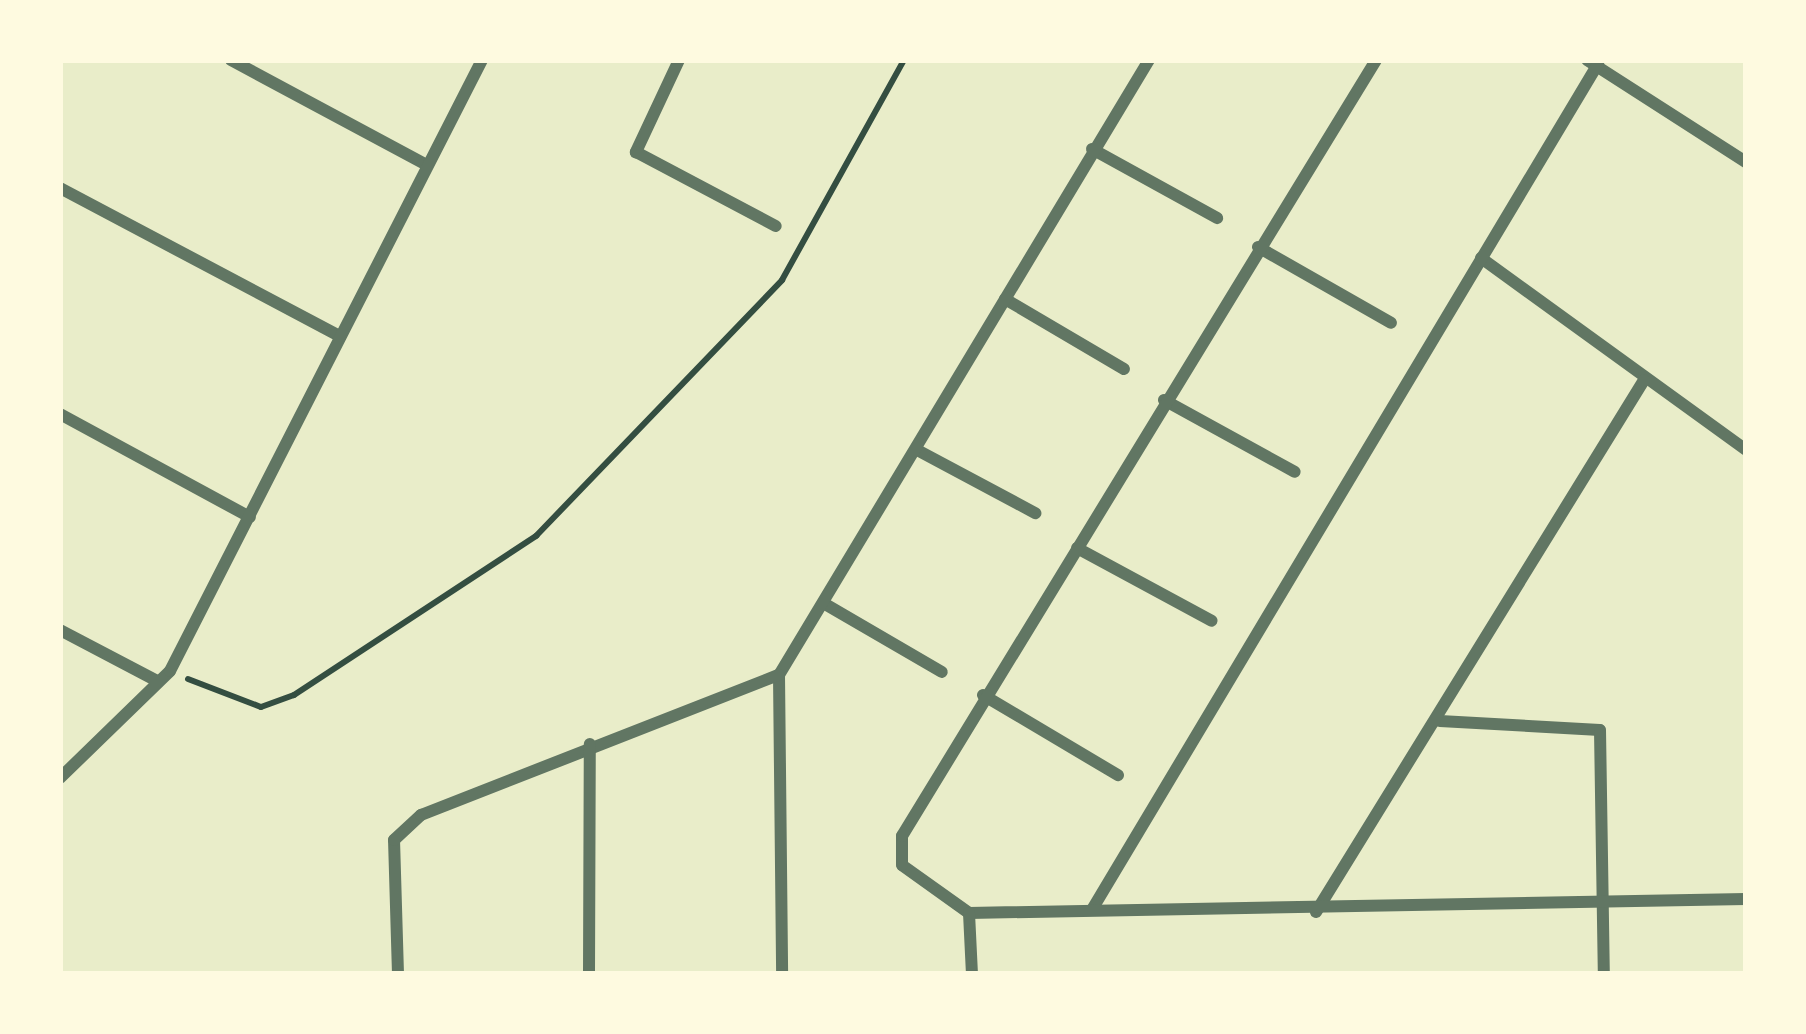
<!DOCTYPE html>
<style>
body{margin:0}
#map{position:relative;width:1806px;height:1034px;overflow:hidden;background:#e9edc9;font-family:"Work Sans",sans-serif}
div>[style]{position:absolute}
.path>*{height:6px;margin:-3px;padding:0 3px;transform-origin:3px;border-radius:3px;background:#344e41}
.minor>*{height:12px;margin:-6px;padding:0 6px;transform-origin:6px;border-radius:6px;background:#617663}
span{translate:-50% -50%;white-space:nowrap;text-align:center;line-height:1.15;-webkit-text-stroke:12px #fefae0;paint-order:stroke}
.frame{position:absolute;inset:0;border:63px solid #fefae0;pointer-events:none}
</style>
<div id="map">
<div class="path">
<div style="left:188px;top:679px;width:78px;rotate:21deg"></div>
<div style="left:261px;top:707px;width:35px;rotate:-20deg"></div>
<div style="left:294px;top:695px;width:290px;rotate:-33.3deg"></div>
<div style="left:536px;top:536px;width:355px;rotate:-46.1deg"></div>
<div style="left:782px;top:280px;width:252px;rotate:-61deg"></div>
</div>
<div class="minor">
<div style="left:231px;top:60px;width:220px;rotate:28.2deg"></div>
<div style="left:679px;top:60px;width:102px;rotate:115.1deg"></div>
<div style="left:636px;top:152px;width:158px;rotate:27.9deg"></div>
<div style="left:1587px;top:60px;width:189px;rotate:32.7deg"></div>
<div style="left:1092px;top:149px;width:143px;rotate:28.9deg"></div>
<div style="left:60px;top:188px;width:317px;rotate:27.9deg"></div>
<div style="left:1258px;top:247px;width:153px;rotate:29.7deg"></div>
<div style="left:1481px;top:258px;width:327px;rotate:35.9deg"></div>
<div style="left:1005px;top:299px;width:138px;rotate:30.5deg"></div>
<div style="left:1164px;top:400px;width:149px;rotate:28.8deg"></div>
<div style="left:60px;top:414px;width:216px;rotate:28.5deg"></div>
<div style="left:919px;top:451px;width:132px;rotate:28.1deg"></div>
<div style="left:1077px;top:548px;width:153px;rotate:28.4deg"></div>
<div style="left:825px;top:604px;width:135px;rotate:30.2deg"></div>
<div style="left:60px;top:630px;width:110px;rotate:27.7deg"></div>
<div style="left:779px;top:675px;width:718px;rotate:-58.97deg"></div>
<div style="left:779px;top:675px;width:299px;rotate:89.4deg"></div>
<div style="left:983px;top:695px;width:157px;rotate:30.7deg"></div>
<div style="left:1440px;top:721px;width:160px;rotate:3.2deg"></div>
<div style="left:1600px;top:730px;width:244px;rotate:89.1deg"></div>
<div style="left:60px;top:778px;width:153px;rotate:-44.2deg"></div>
<div style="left:170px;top:671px;width:686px;rotate:-62.95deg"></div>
<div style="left:1093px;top:908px;width:984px;rotate:-59.11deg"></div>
<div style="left:1316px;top:912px;width:625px;rotate:-58.34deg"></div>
<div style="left:969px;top:913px;width:82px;rotate:-144.4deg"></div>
<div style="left:902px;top:865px;width:29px;rotate:-90deg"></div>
<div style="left:902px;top:836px;width:909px;rotate:-58.58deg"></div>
<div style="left:969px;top:913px;width:777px;rotate:-1.03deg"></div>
<div style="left:969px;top:913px;width:61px;rotate:87.2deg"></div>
<div style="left:398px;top:974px;width:134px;rotate:-91.7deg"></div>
<div style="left:394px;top:840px;width:37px;rotate:-43deg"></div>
<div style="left:421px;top:815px;width:384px;rotate:-21.4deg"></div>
<div style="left:589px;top:974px;width:230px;rotate:-89.8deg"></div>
</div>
<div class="frame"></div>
</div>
